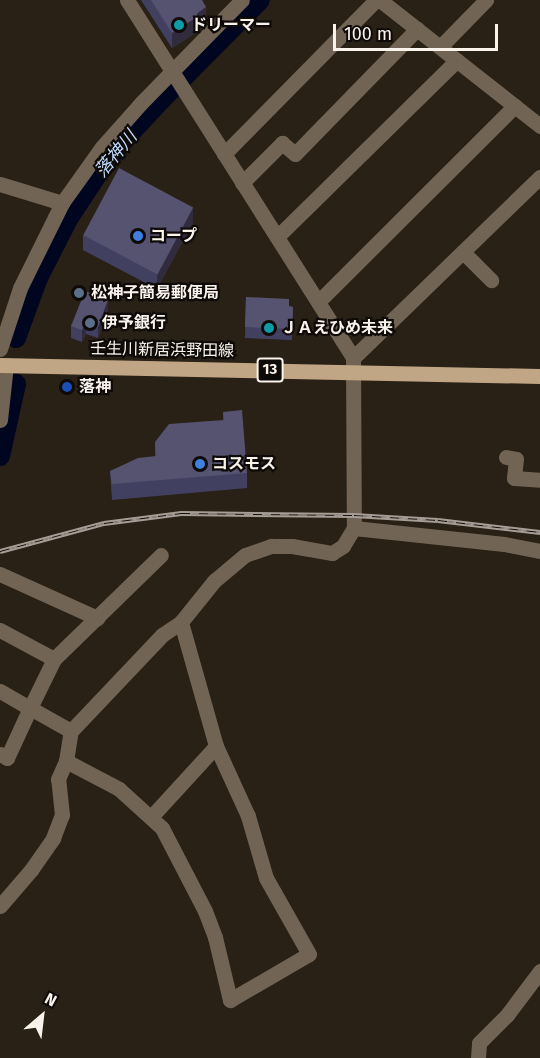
<!DOCTYPE html>
<meta charset="utf-8">
<style>
body{margin:0}
#map{position:relative;width:540px;height:1058px;overflow:hidden;background:#292016;font-family:"Fira Sans","Noto Sans JP",sans-serif}
div>[style]{position:absolute}
.river>*{height:20px;margin:-10px;padding:0 10px;transform-origin:10px;border-radius:10px;background:#000520}
.minor>*{height:15px;margin:-7.5px;padding:0 7.5px;transform-origin:7.5px;border-radius:7.5px;background:#716454}
.major>*{height:15px;margin:-7.5px;padding:0 7.5px;transform-origin:7.5px;border-radius:7.5px;background:#c1a685}
.rail>*{height:5px;margin-top:-2.5px;transform-origin:0;background:repeating-linear-gradient(90deg,#0e0a07 0 9px,#a69e96 0 18px);box-sizing:border-box;border-block:2px solid #a69e96}
.wall>*{inset:0;background:#424061}
.shaded-wall>*{inset:0;background:#302b3d}
.building>*{inset:0;background:#555370;transform-origin:0 0}
.dots>*{width:16px;height:16px;translate:-50% -50%;box-sizing:border-box;border:3px solid #0e0a07;border-radius:50%}
span{translate:-50% -50%;white-space:nowrap;text-align:center;line-height:1.15;-webkit-text-stroke:4.5px #0e0a07;paint-order:stroke}
.shield-label span{padding:2px 4px;background:#0e0a07;border:2px solid;border-radius:4px;-webkit-text-stroke-width:0}
.shield-label{font-size:15px;color:#f9f3ec;font-weight:700}
.poi-label{font-size:16px;color:#f9f3ec;font-weight:700}
.left{translate:0 -50%;text-align:left}
.street-label{font-size:16px;color:#f9f3ec}
.water-label{font-size:18px;color:#c0dafe;font-style:italic}
.north{position:absolute;left:12px;top:986px;width:60px;height:60px;-webkit-text-stroke:4px #0e0a07;paint-order:stroke;rotate:28deg;font-size:16px;font-weight:700;line-height:24px;text-align:center;color:#f9f3ec}
.north::after{content:'';display:block;margin:auto;width:21px;height:27px;background:#f9f3ec;clip-path:polygon(50% 0,100% 100%,50% 72%,0 100%)}
.scale{position:absolute;left:333px;top:24px;width:165px;height:27px;box-sizing:border-box;border:3px solid #f9f3ec;border-top:0;padding-left:8px;font-size:18px;line-height:21px;white-space:nowrap;color:#f9f3ec;-webkit-text-stroke:4px #0e0a07;paint-order:stroke}
</style>
<div id="map">
<div class="river">
<div style="left:16px;top:338px;width:64px;rotate:-69.9deg"></div>
<div style="left:38px;top:278px;width:66px;rotate:-63deg"></div>
<div style="left:68px;top:219px;width:56px;rotate:-56.6deg"></div>
<div style="left:99px;top:172px;width:35px;rotate:-53deg"></div>
<div style="left:120px;top:144px;width:62px;rotate:-47deg"></div>
<div style="left:162px;top:99px;width:139px;rotate:-45.3deg"></div>
<div style="left:0;top:456px;width:74px;rotate:-77.5deg"></div>
</div>
<div class="minor">
<div style="left:127px;top:0;width:423px;rotate:57.7deg"></div>
<div style="left:353px;top:358px;width:170px;rotate:89.7deg"></div>
<div style="left:354px;top:528px;width:151px;rotate:6.1deg"></div>
<div style="left:504px;top:544px;width:37px;rotate:11deg"></div>
<div style="left:380px;top:0;width:204px;rotate:38.2deg"></div>
<div style="left:440px;top:47px;width:66px;rotate:-45.6deg"></div>
<div style="left:224px;top:154px;width:216px;rotate:-45.4deg"></div>
<div style="left:242px;top:183px;width:57px;rotate:-45deg"></div>
<div style="left:282px;top:143px;width:17px;rotate:40deg"></div>
<div style="left:295px;top:154px;width:175px;rotate:-45.7deg"></div>
<div style="left:0;top:184px;width:65px;rotate:17deg"></div>
<div style="left:277px;top:237px;width:252px;rotate:-44.5deg"></div>
<div style="left:463px;top:252px;width:40px;rotate:45deg"></div>
<div style="left:318px;top:302px;width:278px;rotate:-44.9deg"></div>
<div style="left:0;top:349px;width:64px;rotate:-71.8deg"></div>
<div style="left:20px;top:288px;width:95px;rotate:-63.7deg"></div>
<div style="left:62px;top:203px;width:69px;rotate:-54.5deg"></div>
<div style="left:102px;top:147px;width:59px;rotate:-48.4deg"></div>
<div style="left:141px;top:103px;width:144px;rotate:-45.6deg"></div>
<div style="left:353px;top:358px;width:260px;rotate:-44.1deg"></div>
<div style="left:0;top:420px;width:55px;rotate:-83.8deg"></div>
<div style="left:506px;top:457px;width:10px;rotate:11deg"></div>
<div style="left:516px;top:459px;width:19px;rotate:96deg"></div>
<div style="left:514px;top:478px;width:26px;rotate:4deg"></div>
<div style="left:0;top:574px;width:107px;rotate:24.4deg"></div>
<div style="left:0;top:630px;width:61px;rotate:28.2deg"></div>
<div style="left:0;top:691px;width:34px;rotate:30deg"></div>
<div style="left:30px;top:708px;width:55px;rotate:114.7deg"></div>
<div style="left:7px;top:758px;width:8px;rotate:-150deg"></div>
<div style="left:71px;top:731px;width:132px;rotate:-46.5deg"></div>
<div style="left:162px;top:635px;width:23px;rotate:-34deg"></div>
<div style="left:181px;top:622px;width:53px;rotate:-51.2deg"></div>
<div style="left:214px;top:581px;width:40px;rotate:-40deg"></div>
<div style="left:245px;top:555px;width:28px;rotate:-19deg"></div>
<div style="left:271px;top:546px;width:21px"></div>
<div style="left:292px;top:546px;width:41px;rotate:9.9deg"></div>
<div style="left:332px;top:553px;width:13px;rotate:-32deg"></div>
<div style="left:343px;top:546px;width:21px;rotate:-59deg"></div>
<div style="left:66px;top:761px;width:60px;rotate:27.8deg"></div>
<div style="left:119px;top:789px;width:58px;rotate:42.2deg"></div>
<div style="left:162px;top:828px;width:93px;rotate:62.6deg"></div>
<div style="left:205px;top:911px;width:28px;rotate:69deg"></div>
<div style="left:215px;top:937px;width:65px;rotate:76.6deg"></div>
<div style="left:230px;top:1000px;width:91px;rotate:-30.2deg"></div>
<div style="left:309px;top:954px;width:87px;rotate:-119.5deg"></div>
<div style="left:266px;top:878px;width:65px;rotate:-106.2deg"></div>
<div style="left:248px;top:816px;width:77px;rotate:-114.6deg"></div>
<div style="left:151px;top:817px;width:96px;rotate:-47.5deg"></div>
<div style="left:216px;top:746px;width:129px;rotate:-105.8deg"></div>
<div style="left:0;top:906px;width:48px;rotate:-49.3deg"></div>
<div style="left:31px;top:870px;width:39px;rotate:-55deg"></div>
<div style="left:53px;top:838px;width:25px;rotate:-69deg"></div>
<div style="left:62px;top:815px;width:36px;rotate:-96deg"></div>
<div style="left:58px;top:779px;width:20px;rotate:-66deg"></div>
<div style="left:66px;top:761px;width:30px;rotate:-81deg"></div>
<div style="left:71px;top:731px;width:47px;rotate:-150.7deg"></div>
<div style="left:30px;top:708px;width:55px;rotate:-63.9deg"></div>
<div style="left:54px;top:659px;width:149px;rotate:-44.2deg"></div>
<div style="left:478px;top:1058px;width:15px;rotate:-86deg"></div>
<div style="left:479px;top:1043px;width:40px;rotate:-45deg"></div>
<div style="left:507px;top:1015px;width:55px;rotate:-53.1deg"></div>
</div>
<div class="major">
<div style="left:0;top:365px;width:540px;rotate:1.17deg"></div>
</div>
<div class="rail">
<div style="left:0;top:551px;width:108px;rotate:-15.1deg"></div>
<div style="left:104px;top:523px;width:78px;rotate:-7.4deg"></div>
<div style="left:181px;top:513px;width:173px;rotate:0.7deg"></div>
<div style="left:354px;top:515px;width:84px;rotate:3.4deg"></div>
<div style="left:438px;top:520px;width:103px;rotate:6.7deg"></div>
</div>
<div class="wall">
<div style="clip-path:polygon(141px 0,202px 0,206px 22px,197px 28px,197px 32px,172px 48px)"></div>
<div style="clip-path:polygon(193px 222px,157px 289px,83px 250px,83px 235px)"></div>
<div style="clip-path:polygon(246px 297px,293px 307px,292px 340px,245px 338px)"></div>
<div style="clip-path:polygon(108px 311px,98px 338px,86px 334px,82px 342px,71px 338px,71px 326px)"></div>
<div style="clip-path:polygon(223px 412px,247px 473px,247px 488px,112px 500px,110px 471px,155px 457px,155px 442px,223px 420px)"></div>
</div>
<div class="shaded-wall">
<div style="clip-path:polygon(206px 7px,206px 22px,197px 28px,197px 32px,172px 48px,172px 33px)"></div>
<div style="clip-path:polygon(193px 207px,193px 222px,157px 289px,157px 274px)"></div>
<div style="clip-path:polygon(108px 300px,108px 311px,98px 338px,98px 327px)"></div>
<div style="clip-path:polygon(86px 322px,86px 334px,82px 342px,82px 330px)"></div>
</div>
<div class="building">
<div style="clip-path:polygon(151px 0,202px 0,206px 7px,197px 13px,197px 17px,172px 33px)"></div>
<div style="left:119px;top:168px;width:84px;height:76px;rotate:28deg"></div>
<div style="clip-path:polygon(85px 291px,108px 300px,98px 327px,86px 322px,82px 330px,71px 326px)"></div>
<div style="clip-path:polygon(246px 297px,289px 299px,289px 306px,293px 307px,292px 329px,245px 327px)"></div>
<div style="clip-path:polygon(242px 410px,247px 473px,112px 484px,110px 471px,138px 458px,156px 456px,155px 442px,169px 424px,224px 420px,223px 412px)"></div>
</div>
<div class="dots">
<div style="left:179px;top:25px;background:#0f9aa8"></div>
<div style="left:138px;top:236px;background:#3f7fe0"></div>
<div style="left:79px;top:293px;background:#5c6f8a"></div>
<div style="left:90px;top:323px;background:#5c6f8a"></div>
<div style="left:269px;top:328px;background:#0f9aa8"></div>
<div style="left:67px;top:387px;background:#1a4fb4"></div>
<div style="left:200px;top:464px;background:#3f7fe0"></div>
</div>
<div class="shield-label">
<span style="left:270px;top:370px">13</span>
</div>
<div class="poi-label">
<span class="left" style="left:191px;top:25px">ドリーマー</span>
<span class="left" style="left:150px;top:236px">コープ</span>
<span class="left" style="left:91px;top:293px">松神子簡易郵便局</span>
<span class="left" style="left:102px;top:323px">伊予銀行</span>
<span class="left" style="left:281px;top:328px">ＪＡえひめ未来</span>
<span class="left" style="left:79px;top:387px">落神</span>
<span class="left" style="left:212px;top:464px">コスモス</span>
</div>
<div class="street-label">
<span style="left:162px;top:350px;rotate:1deg">壬生川新居浜野田線</span>
</div>
<div class="water-label">
<span style="left:116px;top:154px;rotate:-50deg">落神川</span>
</div>
<div class="north">N</div>
<div class="scale">100 m</div>
</div>
